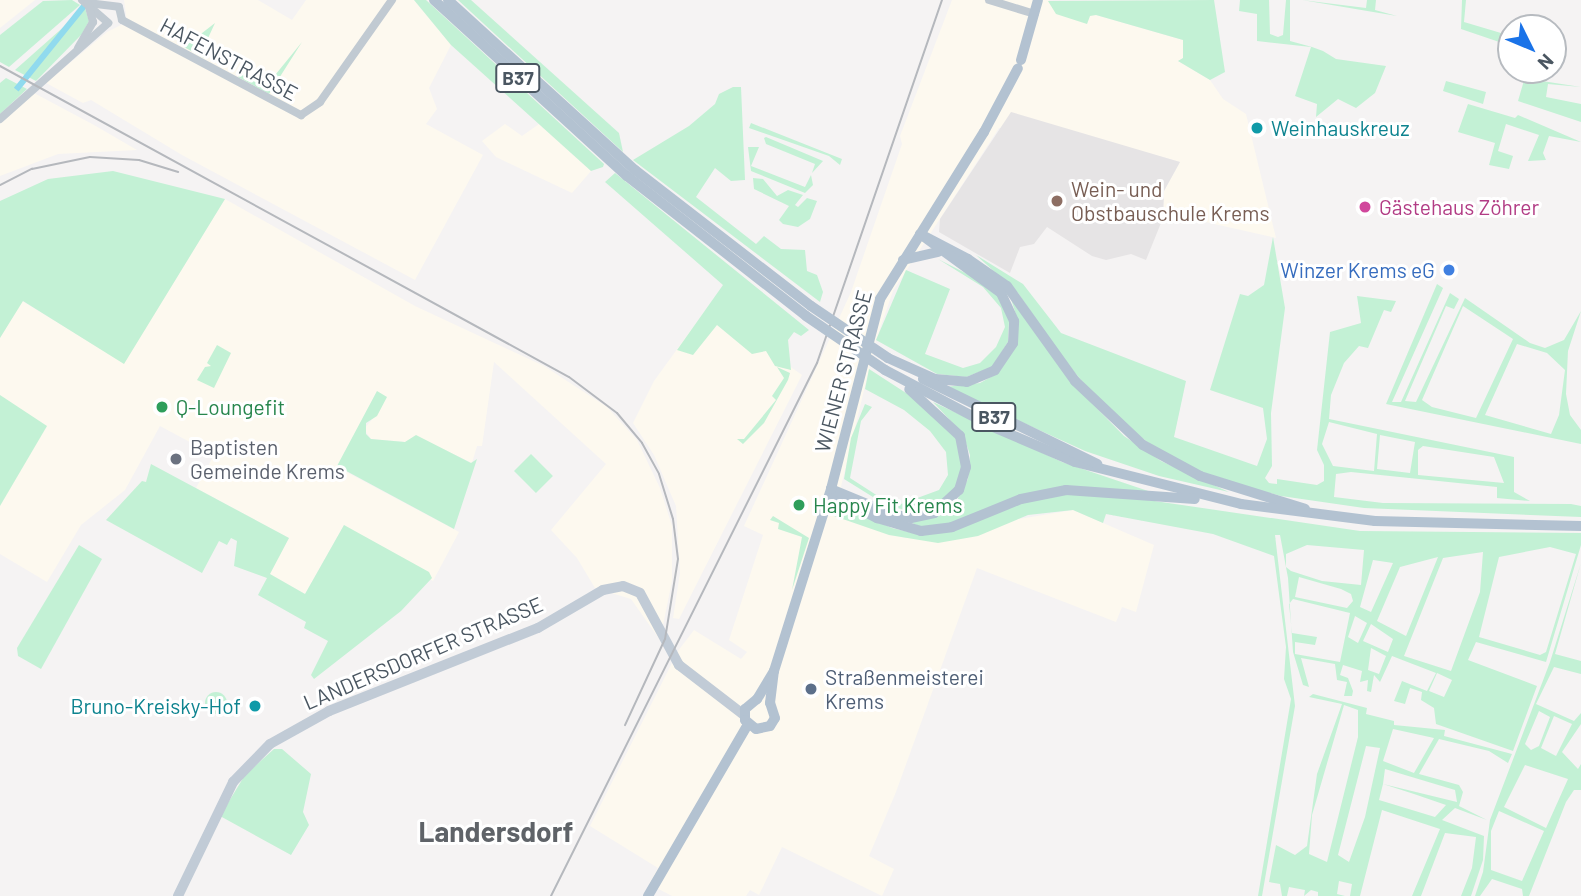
<!DOCTYPE html>
<meta charset="utf-8">
<style>
body{margin:0}
#map{position:relative;width:1581px;height:896px;overflow:hidden;background:#f5f3f3;font-family:Barlow,sans-serif}
div>[style]{position:absolute}
.commercial>*{inset:0;background:#fdf9ef}
.education>*{inset:0;background:#e6e4e5}
.green>*{inset:0;background:#c3f1d5;transform-origin:0 0}
.round{border-radius:50%}
.water>*{inset:0;background:#90daee;transform-origin:0 0}
.tertiary>*{height:8px;margin:-4px;padding:0 4px;transform-origin:4px;border-radius:4px;background:#c1cad2}
.secondary>*{height:10px;margin:-5px;padding:0 5px;transform-origin:5px;border-radius:5px;background:#c1cbd6}
.primary>*{height:10px;margin:-5px;padding:0 5px;transform-origin:5px;border-radius:5px;background:#b3c2d1}
.rail>*{height:2px;margin:-1px;padding:0 1px;transform-origin:1px;border-radius:1px;background:#b5b8bd}
.primary-bridge>*{height:10px;margin:-5px;padding:0 5px;transform-origin:5px;border-radius:5px;background:#b3c2d1}
.dots>*{width:19px;height:19px;translate:-50% -50%;box-sizing:border-box;border:4px solid #fff;border-radius:50%}
span{translate:-50% -50%;white-space:nowrap;text-align:center;line-height:1.15;-webkit-text-stroke:6px #fff;paint-order:stroke}
.shield-label span{padding:2px 5px;background:#fff;border:2px solid;border-radius:5px;-webkit-text-stroke-width:0}
.shield-label{font-size:19px;color:#4a5661;font-weight:700}
.street-label{font-size:21px;color:#4a5661}
.culture-label{font-size:21px;color:#0d838f}
.left{translate:0 -50%;text-align:left}
.right{translate:-100% -50%;text-align:right}
.education-label{font-size:21px;color:#785e54}
.hotel-label{font-size:21px;color:#b23c85}
.shop-label{font-size:21px;color:#366cbe}
.leisure-label{font-size:21px;color:#27864d}
.worship-label{font-size:21px;color:#5b616d}
.service-label{font-size:21px;color:#4e5e75}
.district-label{font-size:28px;color:#5f6368;font-weight:700}
.north{position:absolute;left:1497px;top:14px;width:70px;height:70px;box-sizing:border-box;background:#fff;border:2px solid #b7bbc0;border-radius:50%;rotate:133deg;font-size:19px;font-weight:700;line-height:28px;text-align:center;color:#4a5661}
.north::after{content:'';display:block;margin:auto;width:24px;height:32px;background:#1a73e8;clip-path:polygon(50% 0,100% 100%,50% 72%,0 100%)}
</style>
<div id="map">
<div class="commercial">
<div style="clip-path:polygon(0 0,35px 0,0 28px)"></div>
<div style="clip-path:polygon(124px 0,258px 0,292px 20px,306px 0,414px 0,451px 45px,429px 88px,437px 109px,426px 124px,483px 155px,415px 280px,182px 155px,91px 100px,83px 103px,46px 83px,107px 32px,127px 22px)"></div>
<div style="clip-path:polygon(952px 0,1048px 0,1087px 24px,1090px 15px,1096px 15px,1183px 40px,1183px 58px,1178px 61px,1210px 80px,1223px 99px,1246px 114px,1276px 238px,1170px 214px,1163px 218px,1164px 191px,1180px 162px,1078px 134px,999px 128px,893px 291px,876px 340px,834px 516px,905px 538px,1073px 510px,1154px 545px,1136px 612px,1122px 607px,1116px 622px,977px 568px,896px 792px,869px 856px,894px 869px,882px 896px,782px 847px,759px 895px,750px 890px,746px 896px,672px 896px,649px 884px,658px 868px,590px 826px,678px 651px,694px 630px,741px 659px,747px 652px,729px 640px,763px 535px,744px 526px,851px 292px,902px 144px,900px 136px)"></div>
<div style="clip-path:polygon(34px 93px,94px 125px,137px 150px,58px 154px,0 176px,0 124px)"></div>
<div style="clip-path:polygon(505px 124px,522px 136px,539px 124px,591px 171px,572px 193px,496px 157px,482px 141px)"></div>
<div style="clip-path:polygon(225px 199px,415px 306px,544px 366px,607px 407px,637px 440px,660px 488px,672px 526px,672px 581px,660px 640px,631px 599px,595px 588px,577px 558px,551px 530px,606px 464px,494px 362px,482px 446px,477px 446px,472px 463px,416px 436px,405px 442px,371px 439px,364px 429px,375px 416px,377px 391px,337px 467px,459px 532px,433px 581px,344px 525px,305px 594px,269px 574px,289px 538px,196px 488px,214px 455px,160px 426px,125px 490px,81px 525px,47px 582px,0 554px,0 338px,22px 301px,124px 363px)"></div>
<div style="clip-path:polygon(707px 308px,802px 375px,679px 619px,673px 618px,680px 573px,676px 506px,654px 455px,633px 423px,654px 381px)"></div>
</div>
<div class="education">
<div style="clip-path:polygon(1011px 112px,1180px 162px,1164px 191px,1163px 218px,1146px 260px,1131px 254px,1106px 260px,1092px 256px,1047px 227px,1034px 244px,1020px 247px,1010px 273px,939px 232px,940px 219px)"></div>
</div>
<div class="green">
<div style="clip-path:polygon(72px 0,80px 5px,9px 67px,0 62px,0 35px,43px 1px)"></div>
<div style="clip-path:polygon(414px 0,426px 0,604px 164px,603px 167px,591px 171px,451px 45px)"></div>
<div style="clip-path:polygon(458px 0,471px 0,619px 133px,623px 152px)"></div>
<div style="clip-path:polygon(1214px 0,1225px 72px,1210px 80px,1178px 61px,1183px 58px,1183px 40px,1096px 15px,1090px 16px,1087px 24px,1056px 14px,1048px 1px)"></div>
<div style="clip-path:polygon(1240px 0,1269px 0,1270px 34px,1278px 37px,1283px 35px,1286px 0,1290px 0,1290px 41px,1312px 47px,1323px 51px,1336px 59px,1386px 66px,1375px 93px,1356px 108px,1338px 99px,1316px 117px,1317px 104px,1295px 96px,1311px 47px,1257px 41px,1257px 14px,1239px 11px)"></div>
<div style="clip-path:polygon(1302px 0,1366px 8px,1367px 0,1376px 0,1375px 10px,1397px 16px)"></div>
<div style="clip-path:polygon(1462px 0,1466px 0,1464px 22px,1511px 36px,1511px 46px,1461px 29px)"></div>
<div style="clip-path:polygon(85px 8px,89px 21px,82px 34px,36px 81px,15px 70px)"></div>
<div style="clip-path:polygon(215px 23px,203px 49px,208px 52px,204px 58px,184px 47px)"></div>
<div style="clip-path:polygon(302px 42px,269px 94px,238px 77px,241px 72px,267px 85px)"></div>
<div style="clip-path:polygon(1527px 70px,1529px 79px,1581px 87px,1548px 84px,1546px 97px,1581px 104px,1581px 122px,1518px 101px)"></div>
<div style="clip-path:polygon(6px 78px,27px 89px,0 114px,0 83px)"></div>
<div style="clip-path:polygon(1446px 81px,1486px 92px,1483px 104px,1443px 91px)"></div>
<div style="clip-path:polygon(733px 87px,741px 87px,745px 180px,731px 181px,715px 168px,696px 197px,756px 244px,764px 236px,781px 249px,805px 250px,807px 271px,817px 275px,823px 292px,820px 302px,633px 160px,689px 126px,715px 104px,719px 94px)"></div>
<div style="clip-path:polygon(1468px 104px,1515px 118px,1518px 115px,1581px 142px,1549px 136px,1543px 153px,1546px 160px,1528px 161px,1539px 135px,1506px 124px,1498px 151px,1513px 156px,1509px 169px,1489px 165px,1495px 143px,1458px 132px)"></div>
<div style="clip-path:polygon(751px 123px,842px 159px,840px 165px,829px 156px,749px 128px)"></div>
<div style="clip-path:polygon(764px 138px,766px 137px,823px 161px,812px 173px,815px 164px,766px 144px)"></div>
<div style="clip-path:polygon(748px 147px,759px 147px,751px 166px,805px 187px,811px 175px,813px 185px,805px 193px,751px 171px)"></div>
<div style="clip-path:polygon(113px 171px,225px 199px,124px 364px,23px 301px,0 338px,0 201px,48px 179px)"></div>
<div style="clip-path:polygon(615px 173px,809px 330px,801px 336px,794px 332px,788px 340px,791px 370px,775px 366px,766px 351px,752px 354px,717px 325px,693px 355px,677px 350px,723px 285px,605px 182px)"></div>
<div style="clip-path:polygon(753px 178px,763px 179px,777px 196px,788px 190px,803px 195px,795px 205px,798px 207px,807px 198px,817px 201px,810px 219px,798px 227px,783px 224px,779px 220px,789px 206px,754px 189px)"></div>
<div style="clip-path:polygon(evenodd,1273px 237px,1285px 308px,1271px 413px,1272px 466px,1265px 478px,1269px 483px,1277px 484px,1277px 479px,1317px 485px,1324px 481px,1324px 465px,1317px 450px,1330px 332px,1361px 323px,1357px 296px,1396px 301px,1391px 312px,1384px 310px,1368px 348px,1359px 346px,1344px 363px,1331px 395px,1329px 419px,1514px 457px,1514px 492px,1530px 501px,1497px 498px,1497px 487px,1351px 472px,1336px 474px,1334px 497px,1383px 503px,1571px 504px,1581px 506px,1581px 517px,1364px 508px,1281px 496px,1220px 480px,1165px 455px,1110px 414px,1064px 360px,1018px 293px,976px 255px,1023px 284px,1061px 333px,1186px 381px,1174px 437px,1257px 466px,1267px 439px,1263px 408px,1210px 390px,1240px 294px,1248px 296px,1264px 285px,1273px 237px,1329px 422px,1377px 434px,1374px 471px,1333px 466px,1322px 444px,1329px 422px,1273px 237px,1380px 435px,1415px 442px,1410px 473px,1377px 469px,1380px 435px,1273px 237px,1423px 446px,1494px 457px,1504px 483px,1418px 475px,1418px 450px,1423px 446px)"></div>
<div style="clip-path:polygon(932px 242px,986px 273px,1005px 289px,1073px 384px,1124px 436px,1161px 461px,1229px 492px,1159px 476px,1085px 451px,945px 387px,980px 383px,998px 373px,1017px 345px,1018px 321px,1011px 299px,996px 282px)"></div>
<div style="clip-path:polygon(938px 259px,981px 281px,998px 296px,1009px 321px,1008px 342px,992px 367px,966px 377px,937px 374px,876px 340px,906px 270px,950px 289px,925px 354px,963px 368px,980px 363px,996px 347px,1005px 327px,1001px 308px,983px 287px)"></div>
<div style="clip-path:polygon(evenodd,1437px 284px,1443px 288px,1392px 402px,1401px 402px,1450px 293px,1459px 299px,1454px 309px,1446px 306px,1405px 401px,1416px 402px,1465px 298px,1530px 343px,1545px 348px,1564px 340px,1581px 311px,1568px 351px,1566px 394px,1570px 415px,1581px 430px,1581px 444px,1386px 404px,1437px 284px,1463px 306px,1513px 339px,1476px 418px,1432px 407px,1422px 400px,1463px 306px,1437px 284px,1517px 344px,1547px 353px,1565px 370px,1559px 415px,1551px 434px,1485px 415px,1517px 344px)"></div>
<div style="clip-path:polygon(217px 345px,231px 353px,214px 388px,197px 380px,205px 367px,211px 366px,207px 363px)"></div>
<div style="clip-path:polygon(777px 367px,790px 373px,788px 380px,764px 423px,743px 444px,737px 439px,744px 439px,776px 400px,772px 396px,784px 378px)"></div>
<div style="clip-path:polygon(869px 369px,923px 404px,957px 438px,963px 467px,955px 488px,940px 503px,904px 510px,881px 502px,844px 479px,851px 438px,865px 404px,872px 407px,861px 421px,850px 478px,881px 498px,901px 504px,939px 490px,948px 475px,946px 452px,930px 431px,904px 410px,865px 389px)"></div>
<div style="clip-path:polygon(377px 391px,387px 397px,377px 416px,366px 423px,366px 434px,371px 439px,405px 442px,416px 435px,471px 463px,477px 459px,454px 529px,337px 466px)"></div>
<div style="clip-path:polygon(0 395px,47px 426px,0 506px)"></div>
<div style="clip-path:polygon(933px 402px,1062px 462px,1157px 494px,1066px 487px,951px 524px,922px 527px,843px 496px,911px 522px,937px 517px,955px 504px,968px 479px,970px 455px,963px 434px)"></div>
<div style="left:531px;top:454px;width:31px;height:24px;rotate:45deg"></div>
<div style="clip-path:polygon(151px 464px,289px 538px,270px 574px,305px 594px,344px 525px,429px 572px,432px 578px,401px 611px,314px 679px,311px 675px,328px 641px,304px 628px,306px 622px,258px 595px,267px 578px,234px 566px,237px 541px,231px 538px,227px 545px,219px 541px,202px 573px,106px 520px,142px 481px,146px 482px)"></div>
<div style="clip-path:polygon(evenodd,1067px 494px,1127px 497px,1360px 531px,1581px 533px,1581px 545px,1546px 662px,1476px 642px,1468px 660px,1537px 686px,1513px 751px,1436px 724px,1434px 708px,1421px 700px,1422px 692px,1410px 688px,1405px 704px,1394px 701px,1402px 681px,1427px 691px,1436px 673px,1392px 656px,1380px 682px,1374px 675px,1371px 692px,1367px 691px,1368px 680px,1360px 682px,1362px 671px,1343px 665px,1340px 675px,1348px 678px,1353px 691px,1352px 696px,1344px 696px,1347px 682px,1337px 680px,1335px 664px,1301px 658px,1309px 687px,1303px 685px,1293px 652px,1288px 578px,1280px 535px,1275px 535px,1295px 706px,1262px 896px,1258px 896px,1291px 699px,1284px 679px,1286px 647px,1274px 556px,1213px 534px,1106px 514px,1103px 523px,1073px 510px,1028px 515px,978px 536px,938px 543px,889px 535px,834px 516px,848px 509px,892px 528px,921px 535px,1023px 502px,1067px 494px,1307px 545px,1364px 550px,1361px 585px,1322px 581px,1291px 571px,1286px 567px,1286px 554px,1307px 545px,1067px 494px,1550px 547px,1576px 554px,1546px 652px,1540px 655px,1479px 637px,1499px 557px,1550px 547px,1067px 494px,1483px 552px,1480px 592px,1451px 671px,1404px 656px,1443px 558px,1483px 552px,1067px 494px,1438px 557px,1406px 636px,1377px 621px,1400px 567px,1438px 557px,1067px 494px,1373px 560px,1393px 563px,1371px 612px,1360px 607px,1373px 560px,1067px 494px,1299px 577px,1341px 589px,1351px 594px,1353px 601px,1347px 608px,1295px 597px,1299px 577px,1067px 494px,1293px 599px,1350px 613px,1340px 662px,1295px 654px,1295px 642px,1315px 645px,1317px 637px,1292px 633px,1289px 604px,1293px 599px,1067px 494px,1355px 616px,1367px 623px,1358px 643px,1348px 637px,1355px 616px,1067px 494px,1371px 624px,1393px 639px,1388px 652px,1363px 641px,1371px 624px,1067px 494px,1371px 648px,1386px 656px,1379px 674px,1368px 670px,1371px 648px,1067px 494px,1437px 673px,1452px 680px,1444px 697px,1429px 691px,1437px 673px)"></div>
<div style="clip-path:polygon(773px 516px,809px 538px,792px 590px,802px 537px,778px 529px,779px 523px,770px 520px)"></div>
<div style="clip-path:polygon(79px 545px,102px 559px,41px 669px,18px 656px,17px 648px)"></div>
<div style="clip-path:polygon(evenodd,1581px 563px,1555px 654px,1581px 661px,1581px 674px,1554px 667px,1536px 704px,1574px 721px,1581px 713px,1581px 724px,1562px 752px,1578px 769px,1581px 764px,1581px 790px,1574px 790px,1566px 802px,1529px 896px,1523px 896px,1522px 889px,1492px 879px,1480px 896px,1475px 896px,1483px 872px,1490px 820px,1550px 662px,1581px 563px,1539px 711px,1550px 717px,1539px 746px,1531px 750px,1525px 744px,1539px 711px,1581px 563px,1554px 716px,1572px 724px,1556px 756px,1541px 748px,1554px 716px,1581px 563px,1525px 765px,1568px 779px,1546px 828px,1504px 807px,1525px 765px,1581px 563px,1499px 811px,1544px 831px,1522px 881px,1491px 870px,1491px 831px,1499px 811px)"></div>
<div class="round" style="left:205px;top:692px;width:22px;height:22px"></div>
<div style="clip-path:polygon(evenodd,1313px 694px,1367px 708px,1366px 714px,1394px 721px,1394px 725px,1445px 730px,1444px 736px,1512px 754px,1508px 763px,1489px 751px,1439px 739px,1419px 774px,1459px 785px,1463px 792px,1459px 806px,1487px 820px,1455px 808px,1442px 820px,1484px 836px,1483px 860px,1471px 896px,1461px 896px,1472px 868px,1476px 837px,1445px 833px,1421px 896px,1412px 896px,1440px 829px,1382px 810px,1360px 896px,1350px 896px,1352px 884px,1339px 881px,1337px 894px,1345px 896px,1318px 896px,1318px 892px,1311px 890px,1304px 896px,1305px 890px,1289px 887px,1287px 896px,1282px 896px,1280px 884px,1269px 882px,1276px 845px,1295px 855px,1307px 846px,1317px 774px,1342px 704px,1309px 697px,1313px 694px,1344px 705px,1358px 710px,1358px 737px,1327px 862px,1309px 854px,1312px 815px,1344px 705px,1313px 694px,1393px 729px,1434px 738px,1414px 773px,1383px 761px,1393px 729px,1313px 694px,1366px 746px,1380px 748px,1365px 817px,1349px 862px,1338px 855px,1366px 746px,1313px 694px,1385px 769px,1455px 790px,1457px 802px,1383px 784px,1385px 769px,1313px 694px,1383px 784px,1414px 794px,1446px 805px,1435px 817px,1379px 800px,1383px 784px)"></div>
<div style="clip-path:polygon(274px 749px,282px 749px,311px 774px,303px 812px,309px 825px,291px 855px,220px 816px,245px 775px)"></div>
</div>
<div class="water">
<div style="left:85px;top:0;width:6px;height:113px;rotate:39deg"></div>
</div>
<div class="tertiary">
<div style="left:82px;top:0;width:35px;rotate:41deg"></div>
<div style="left:989px;top:0;width:48px;rotate:16.9deg"></div>
<div style="left:88px;top:3px;width:31px;rotate:7deg"></div>
<div style="left:119px;top:7px;width:13px;rotate:77deg"></div>
<div style="left:122px;top:20px;width:203px;rotate:28deg"></div>
<div style="left:301px;top:115px;width:23px;rotate:-34deg"></div>
<div style="left:320px;top:102px;width:125px;rotate:-54.8deg"></div>
<div style="left:78px;top:48px;width:30px;rotate:-60deg"></div>
<div style="left:93px;top:22px;width:20px;rotate:-105deg"></div>
<div style="left:0;top:119px;width:144px;rotate:-41.6deg"></div>
</div>
<div class="secondary">
<div style="left:178px;top:896px;width:127px;rotate:-64.2deg"></div>
<div style="left:233px;top:782px;width:53px;rotate:-45.8deg"></div>
<div style="left:270px;top:744px;width:68px;rotate:-29.2deg"></div>
<div style="left:329px;top:711px;width:225px;rotate:-21.7deg"></div>
<div style="left:538px;top:628px;width:75px;rotate:-30.3deg"></div>
<div style="left:603px;top:590px;width:20px;rotate:-11deg"></div>
<div style="left:623px;top:586px;width:18px;rotate:22deg"></div>
<div style="left:640px;top:593px;width:82px;rotate:61.6deg"></div>
<div style="left:679px;top:665px;width:82px;rotate:37.6deg"></div>
</div>
<div class="primary">
<div style="left:434px;top:0;width:261px;rotate:42.4deg"></div>
<div style="left:627px;top:176px;width:227px;rotate:38deg"></div>
<div style="left:448px;top:0;width:253px;rotate:42.3deg"></div>
<div style="left:635px;top:170px;width:222px;rotate:37.7deg"></div>
<div style="left:1021px;top:60px;width:62px;rotate:-74.2deg"></div>
<div style="left:920px;top:234px;width:54px;rotate:27.5deg"></div>
<div style="left:968px;top:259px;width:47px;rotate:34.7deg"></div>
<div style="left:1007px;top:286px;width:117px;rotate:54.4deg"></div>
<div style="left:1075px;top:381px;width:93px;rotate:43.3deg"></div>
<div style="left:1143px;top:445px;width:65px;rotate:28.5deg"></div>
<div style="left:1200px;top:476px;width:110px;rotate:17.4deg"></div>
<div style="left:903px;top:260px;width:36px;rotate:-13deg"></div>
<div style="left:888px;top:358px;width:51px;rotate:24.1deg"></div>
<div style="left:935px;top:379px;width:32px;rotate:5deg"></div>
<div style="left:967px;top:382px;width:30px;rotate:-23deg"></div>
<div style="left:995px;top:370px;width:32px;rotate:-56deg"></div>
<div style="left:1013px;top:343px;width:22px;rotate:-87deg"></div>
<div style="left:1014px;top:321px;width:31px;rotate:-115deg"></div>
<div style="left:1001px;top:293px;width:100px;rotate:-143.9deg"></div>
<div style="left:885px;top:370px;width:122px;rotate:27.8deg"></div>
<div style="left:993px;top:427px;width:89px;rotate:23.1deg"></div>
<div style="left:1075px;top:462px;width:171px;rotate:14.2deg"></div>
<div style="left:1241px;top:504px;width:135px;rotate:7.2deg"></div>
<div style="left:1375px;top:521px;width:206px;rotate:1.4deg"></div>
<div style="left:923px;top:379px;width:194px;rotate:26deg"></div>
<div style="left:831px;top:489px;width:13px;rotate:48deg"></div>
<div style="left:840px;top:499px;width:42px;rotate:27.2deg"></div>
<div style="left:877px;top:518px;width:46px;rotate:16.5deg"></div>
<div style="left:921px;top:531px;width:31px;rotate:-7deg"></div>
<div style="left:952px;top:527px;width:74px;rotate:-22.1deg"></div>
<div style="left:1021px;top:499px;width:46px;rotate:-11.3deg"></div>
<div style="left:1066px;top:490px;width:129px;rotate:4deg"></div>
<div style="left:831px;top:489px;width:65px;rotate:22.6deg"></div>
<div style="left:891px;top:514px;width:20px;rotate:11deg"></div>
<div style="left:911px;top:518px;width:24px;rotate:-12deg"></div>
<div style="left:934px;top:513px;width:34px;rotate:-43deg"></div>
<div style="left:959px;top:490px;width:24px;rotate:-73deg"></div>
<div style="left:966px;top:467px;width:32px;rotate:-101deg"></div>
<div style="left:960px;top:436px;width:69px;rotate:-137.3deg"></div>
<div style="left:774px;top:671px;width:33px;rotate:121deg"></div>
<div style="left:757px;top:699px;width:16px;rotate:140deg"></div>
<div style="left:745px;top:709px;width:11px;rotate:90deg"></div>
<div style="left:745px;top:720px;width:14px;rotate:39deg"></div>
<div style="left:756px;top:729px;width:14px;rotate:-12deg"></div>
<div style="left:770px;top:726px;width:9px;rotate:-58deg"></div>
<div style="left:775px;top:718px;width:16px;rotate:-108deg"></div>
<div style="left:770px;top:703px;width:32px;rotate:-83deg"></div>
<div style="left:774px;top:671px;width:191px;rotate:-72.6deg"></div>
<div style="left:831px;top:489px;width:196px;rotate:-75.5deg"></div>
<div style="left:880px;top:299px;width:197px;rotate:-58.1deg"></div>
<div style="left:984px;top:132px;width:72px;rotate:-62deg"></div>
<div style="left:648px;top:896px;width:199px;rotate:-59.8deg"></div>
</div>
<div class="rail">
<div style="left:0;top:66px;width:648px;rotate:28.66deg"></div>
<div style="left:569px;top:377px;width:60px;rotate:36.9deg"></div>
<div style="left:617px;top:413px;width:39px;rotate:50deg"></div>
<div style="left:642px;top:443px;width:35px;rotate:61deg"></div>
<div style="left:659px;top:474px;width:47px;rotate:72.7deg"></div>
<div style="left:673px;top:519px;width:40px;rotate:82.9deg"></div>
<div style="left:678px;top:559px;width:81px;rotate:99.2deg"></div>
<div style="left:665px;top:639px;width:95px;rotate:114.9deg"></div>
<div style="left:0;top:185px;width:36px;rotate:-27deg"></div>
<div style="left:32px;top:169px;width:59px;rotate:-11.7deg"></div>
<div style="left:90px;top:157px;width:49px;rotate:3.5deg"></div>
<div style="left:139px;top:160px;width:41px;rotate:17.1deg"></div>
<div style="left:551px;top:896px;width:596px;rotate:-63.48deg"></div>
<div style="left:817px;top:363px;width:384px;rotate:-71deg"></div>
</div>
<div class="primary-bridge">
<div style="left:811px;top:306px;width:93px;rotate:34deg"></div>
<div style="left:806px;top:316px;width:96px;rotate:34.4deg"></div>
</div>
<div class="dots">
<div style="left:1257px;top:128px;background:#0f9aa8"></div>
<div style="left:1057px;top:201px;background:#8d6e63"></div>
<div style="left:1365px;top:207px;background:#d1479c"></div>
<div style="left:1449px;top:270px;background:#3f7fe0"></div>
<div style="left:162px;top:407px;background:#2e9e5b"></div>
<div style="left:176px;top:459px;background:#6b7280"></div>
<div style="left:799px;top:505px;background:#2e9e5b"></div>
<div style="left:811px;top:689px;background:#5c6f8a"></div>
<div style="left:255px;top:706px;background:#0f9aa8"></div>
</div>
<div class="shield-label">
<span style="left:518px;top:78px">B37</span>
<span style="left:994px;top:417px">B37</span>
</div>
<div class="street-label">
<span style="left:229px;top:59px;rotate:28deg">HAFENSTRASSE</span>
<span style="left:843px;top:371px;rotate:-75deg">WIENER STRASSE</span>
<span style="left:423px;top:653px;rotate:-23deg">LANDERSDORFER STRASSE</span>
</div>
<div class="culture-label">
<span class="left" style="left:1271px;top:128px">Weinhauskreuz</span>
<span class="right" style="left:241px;top:706px">Bruno-Kreisky-Hof</span>
</div>
<div class="education-label">
<span class="left" style="left:1071px;top:201px">Wein- und<br>Obstbauschule Krems</span>
</div>
<div class="hotel-label">
<span class="left" style="left:1379px;top:207px">Gästehaus Zöhrer</span>
</div>
<div class="shop-label">
<span class="right" style="left:1435px;top:270px">Winzer Krems eG</span>
</div>
<div class="leisure-label">
<span class="left" style="left:176px;top:407px">Q-Loungefit</span>
<span class="left" style="left:813px;top:505px">Happy Fit Krems</span>
</div>
<div class="worship-label">
<span class="left" style="left:190px;top:459px">Baptisten<br>Gemeinde Krems</span>
</div>
<div class="service-label">
<span class="left" style="left:825px;top:689px">Straßenmeisterei<br>Krems</span>
</div>
<div class="district-label">
<span style="left:496px;top:831px">Landersdorf</span>
</div>
<div class="north">N</div>
</div>
